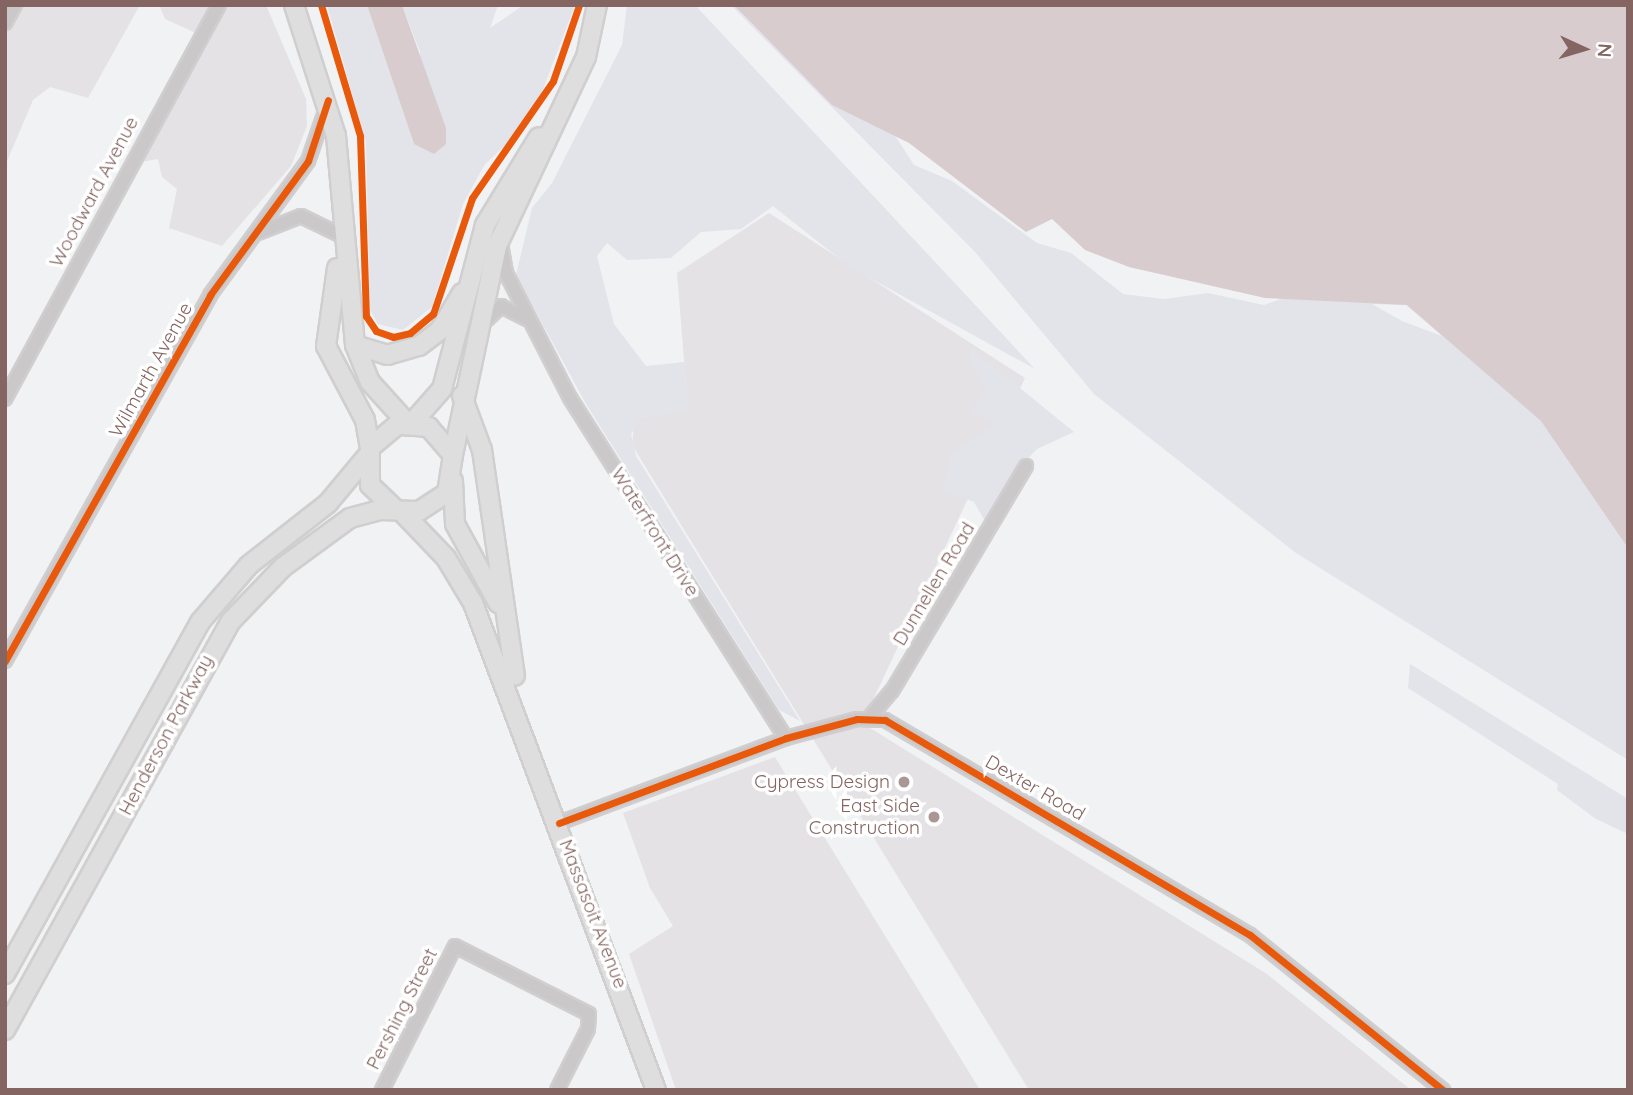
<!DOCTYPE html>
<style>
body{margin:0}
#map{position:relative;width:1633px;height:1095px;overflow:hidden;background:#f1f2f4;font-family:Quicksand,sans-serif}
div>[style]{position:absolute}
.built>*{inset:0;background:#e4e2e4}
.green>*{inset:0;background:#e3e3ea}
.water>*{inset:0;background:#d8ccce}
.roads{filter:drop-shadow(2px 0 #d0cecf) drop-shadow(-2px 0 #d0cecf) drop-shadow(0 2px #d0cecf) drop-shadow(0 -2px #d0cecf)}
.minor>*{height:12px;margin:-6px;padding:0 6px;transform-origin:6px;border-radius:6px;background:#cbc8c9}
.secondary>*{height:18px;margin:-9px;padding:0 9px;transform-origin:9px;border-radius:9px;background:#dedede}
.cycleway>*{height:7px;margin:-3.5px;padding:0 3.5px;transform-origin:3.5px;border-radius:3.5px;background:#e8590c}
.dots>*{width:19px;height:19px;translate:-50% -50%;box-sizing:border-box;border:4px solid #fff;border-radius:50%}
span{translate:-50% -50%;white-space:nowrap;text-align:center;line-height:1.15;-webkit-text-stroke:7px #fff;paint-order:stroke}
.street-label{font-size:19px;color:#846561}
.poi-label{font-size:19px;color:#846561}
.right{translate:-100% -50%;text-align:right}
.frame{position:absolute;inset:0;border:7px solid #846561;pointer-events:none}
.north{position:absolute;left:1549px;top:14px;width:70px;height:70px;-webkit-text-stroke:5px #fff;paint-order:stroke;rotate:94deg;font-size:19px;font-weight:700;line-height:28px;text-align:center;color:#846561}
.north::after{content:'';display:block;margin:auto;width:24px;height:32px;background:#846561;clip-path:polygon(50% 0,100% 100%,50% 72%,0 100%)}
</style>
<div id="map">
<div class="built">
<div style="clip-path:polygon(5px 5px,140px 5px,88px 98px,50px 87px,33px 100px,5px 166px)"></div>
<div style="clip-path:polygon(159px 5px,266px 5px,306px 99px,307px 126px,291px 166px,222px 246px,169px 228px,177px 189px,162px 177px,158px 159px,141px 162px,198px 34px,165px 19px)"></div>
<div style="clip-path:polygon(769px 213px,1025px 378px,862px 723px,1267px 974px,1411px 1090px,1029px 1090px,632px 445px,634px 426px,643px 417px,688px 410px,677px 273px)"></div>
<div style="clip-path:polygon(775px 757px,980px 1090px,676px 1090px,629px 954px,673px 926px,650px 888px,623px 813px)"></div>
</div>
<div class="green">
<div style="clip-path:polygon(327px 5px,367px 5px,414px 144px,420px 52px,402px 5px,498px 5px,490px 28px,524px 5px,575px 5px,542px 92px,508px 143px,485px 164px,463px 204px,432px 307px,403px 330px,378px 324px,370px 310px,366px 143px)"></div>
<div style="clip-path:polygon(627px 5px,695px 5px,1035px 369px,850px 267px,773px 206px,741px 229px,701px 232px,671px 258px,627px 260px,607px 243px,597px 256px,614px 324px,646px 366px,684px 362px,689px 411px,643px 417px,631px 434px,636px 456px,800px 721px,779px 710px,586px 404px,516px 275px,532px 208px,552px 183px,622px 45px)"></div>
<div style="clip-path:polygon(evenodd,731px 5px,746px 5px,894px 134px,914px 165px,952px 181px,1037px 243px,1071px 253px,1123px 294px,1164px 299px,1208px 293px,1264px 305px,1281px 299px,1129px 267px,1486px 306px,1628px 541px,1628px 760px,1296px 553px,1094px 394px,975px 252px,731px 5px,1372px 304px,1406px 305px,1442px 336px,1402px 321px,1372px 304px)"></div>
<div style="clip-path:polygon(971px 348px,1074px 432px,1037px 449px,1013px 474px,986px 523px,974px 502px,942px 490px,952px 453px,995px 425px,970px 411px,985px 386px,969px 363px)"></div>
<div style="clip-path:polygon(1410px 664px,1628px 799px,1628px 834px,1596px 819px,1557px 790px,1558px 784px,1408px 688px)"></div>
</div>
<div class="water">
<div style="clip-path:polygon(367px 5px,402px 5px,446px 128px,446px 144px,434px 154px,414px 144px)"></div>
<div style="clip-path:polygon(734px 5px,1628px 5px,1628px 548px,1541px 421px,1407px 305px,1265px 298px,1129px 267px,1085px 250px,1052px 219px,1026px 232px,909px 143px,832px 105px)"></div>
</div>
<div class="roads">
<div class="minor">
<div style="left:5px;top:23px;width:21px;rotate:-61deg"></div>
<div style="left:258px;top:233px;width:46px;rotate:-21.6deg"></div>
<div style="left:301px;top:216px;width:46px;rotate:26deg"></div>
<div style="left:501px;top:244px;width:29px;rotate:80deg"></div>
<div style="left:506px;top:273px;width:140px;rotate:62.9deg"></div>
<div style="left:570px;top:398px;width:403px;rotate:57.6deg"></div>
<div style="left:483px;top:323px;width:25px;rotate:-43deg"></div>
<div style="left:501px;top:306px;width:28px;rotate:27deg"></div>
<div style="left:5px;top:399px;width:448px;rotate:-61.5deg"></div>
<div style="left:5px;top:661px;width:420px;rotate:-60.7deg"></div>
<div style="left:210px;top:295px;width:166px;rotate:-53.8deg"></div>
<div style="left:308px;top:161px;width:55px;rotate:-70.9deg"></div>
<div style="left:869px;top:718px;width:35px;rotate:-50deg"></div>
<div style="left:892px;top:691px;width:262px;rotate:-59.2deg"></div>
<div style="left:559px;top:823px;width:242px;rotate:-20.5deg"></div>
<div style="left:786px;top:738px;width:73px;rotate:-15deg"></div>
<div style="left:857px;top:719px;width:28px;rotate:2deg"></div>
<div style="left:885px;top:720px;width:424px;rotate:30.5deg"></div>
<div style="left:1250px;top:935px;width:248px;rotate:38.8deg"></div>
<div style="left:382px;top:1090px;width:161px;rotate:-63.1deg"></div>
<div style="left:455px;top:946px;width:150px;rotate:26.9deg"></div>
<div style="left:589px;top:1014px;width:15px;rotate:94deg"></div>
<div style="left:588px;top:1029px;width:68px;rotate:116.9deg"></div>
</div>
<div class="secondary">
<div style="left:294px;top:5px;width:138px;rotate:72.2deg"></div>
<div style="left:336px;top:136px;width:210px;rotate:84.8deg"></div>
<div style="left:355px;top:345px;width:40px;rotate:68deg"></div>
<div style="left:370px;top:382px;width:55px;rotate:47.9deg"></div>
<div style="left:337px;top:268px;width:79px;rotate:98deg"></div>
<div style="left:326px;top:346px;width:84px;rotate:62.2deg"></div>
<div style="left:365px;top:420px;width:28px;rotate:80deg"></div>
<div style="left:355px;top:345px;width:34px;rotate:17deg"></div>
<div style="left:387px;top:355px;width:33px;rotate:-16deg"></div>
<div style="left:419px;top:346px;width:26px;rotate:-37deg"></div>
<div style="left:440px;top:330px;width:43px;rotate:-59.3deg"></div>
<div style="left:462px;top:396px;width:58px;rotate:69.7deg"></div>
<div style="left:482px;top:450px;width:228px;rotate:81.7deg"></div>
<div style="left:412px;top:423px;width:45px;rotate:-48.6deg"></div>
<div style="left:442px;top:389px;width:170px;rotate:-75.3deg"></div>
<div style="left:485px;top:225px;width:103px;rotate:-58.5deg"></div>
<div style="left:453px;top:455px;width:214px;rotate:-78.1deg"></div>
<div style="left:497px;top:246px;width:209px;rotate:-64.8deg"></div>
<div style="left:586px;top:57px;width:53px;rotate:-78.1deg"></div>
<div style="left:453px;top:481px;width:43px;rotate:87.3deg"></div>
<div style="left:455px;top:524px;width:90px;rotate:61.4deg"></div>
<div style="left:401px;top:511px;width:65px;rotate:46.2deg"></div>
<div style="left:446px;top:558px;width:52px;rotate:59deg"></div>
<div style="left:473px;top:603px;width:520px;rotate:69.41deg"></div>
<div style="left:5px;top:974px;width:402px;rotate:-61deg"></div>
<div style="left:200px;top:622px;width:75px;rotate:-49.3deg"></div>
<div style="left:249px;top:565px;width:100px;rotate:-38.1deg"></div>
<div style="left:328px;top:503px;width:62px;rotate:-50.2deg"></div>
<div style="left:5px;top:1030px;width:467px;rotate:-61.1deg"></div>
<div style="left:231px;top:621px;width:75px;rotate:-46.1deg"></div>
<div style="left:283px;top:567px;width:83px;rotate:-36.2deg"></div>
<div style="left:350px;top:518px;width:30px;rotate:-15deg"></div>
<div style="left:379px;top:510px;width:40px;rotate:1.4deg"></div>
<div style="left:419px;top:511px;width:33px;rotate:-33deg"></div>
<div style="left:447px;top:493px;width:38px;rotate:-81deg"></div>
<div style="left:453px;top:455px;width:37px;rotate:-131deg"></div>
<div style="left:429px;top:427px;width:32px;rotate:-176deg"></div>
<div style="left:397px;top:425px;width:35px;rotate:140deg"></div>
<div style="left:370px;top:448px;width:37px;rotate:90deg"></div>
<div style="left:370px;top:485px;width:35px;rotate:44deg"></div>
</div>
</div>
<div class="cycleway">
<div style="left:321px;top:5px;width:137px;rotate:73.4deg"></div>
<div style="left:360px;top:136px;width:180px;rotate:88.1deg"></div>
<div style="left:366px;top:316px;width:18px;rotate:56deg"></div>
<div style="left:376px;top:331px;width:18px;rotate:19deg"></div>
<div style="left:393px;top:337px;width:17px;rotate:-13deg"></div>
<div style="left:410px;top:333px;width:30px;rotate:-40deg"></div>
<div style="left:433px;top:314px;width:122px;rotate:-71.4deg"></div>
<div style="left:472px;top:198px;width:142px;rotate:-55.3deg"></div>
<div style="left:553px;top:81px;width:80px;rotate:-71.1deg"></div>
<div style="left:5px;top:661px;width:420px;rotate:-60.7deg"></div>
<div style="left:210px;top:295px;width:166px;rotate:-53.8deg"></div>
<div style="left:308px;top:161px;width:64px;rotate:-71.8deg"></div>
<div style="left:559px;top:823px;width:242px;rotate:-20.5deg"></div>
<div style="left:786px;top:738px;width:73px;rotate:-15deg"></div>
<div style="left:857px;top:719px;width:28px;rotate:2deg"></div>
<div style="left:885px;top:720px;width:424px;rotate:30.5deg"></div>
<div style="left:1250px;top:935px;width:248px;rotate:38.8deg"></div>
</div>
<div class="dots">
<div style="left:904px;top:782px;background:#aa9694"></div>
<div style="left:934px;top:817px;background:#aa9694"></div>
</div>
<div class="street-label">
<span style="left:94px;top:192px;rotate:-62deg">Woodward Avenue</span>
<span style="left:151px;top:370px;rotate:-61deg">Wilmarth Avenue</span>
<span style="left:655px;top:532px;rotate:58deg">Waterfront Drive</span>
<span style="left:934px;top:584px;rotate:-59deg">Dunnellen Road</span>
<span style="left:166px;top:735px;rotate:-62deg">Henderson Parkway</span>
<span style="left:1035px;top:788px;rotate:30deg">Dexter Road</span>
<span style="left:593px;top:914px;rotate:69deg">Massasoit Avenue</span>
<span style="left:402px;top:1009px;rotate:-63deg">Pershing Street</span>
</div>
<div class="poi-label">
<span class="right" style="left:890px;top:782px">Cypress Design</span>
<span class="right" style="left:920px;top:817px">East Side<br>Construction</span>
</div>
<div class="frame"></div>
<div class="north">N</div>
</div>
